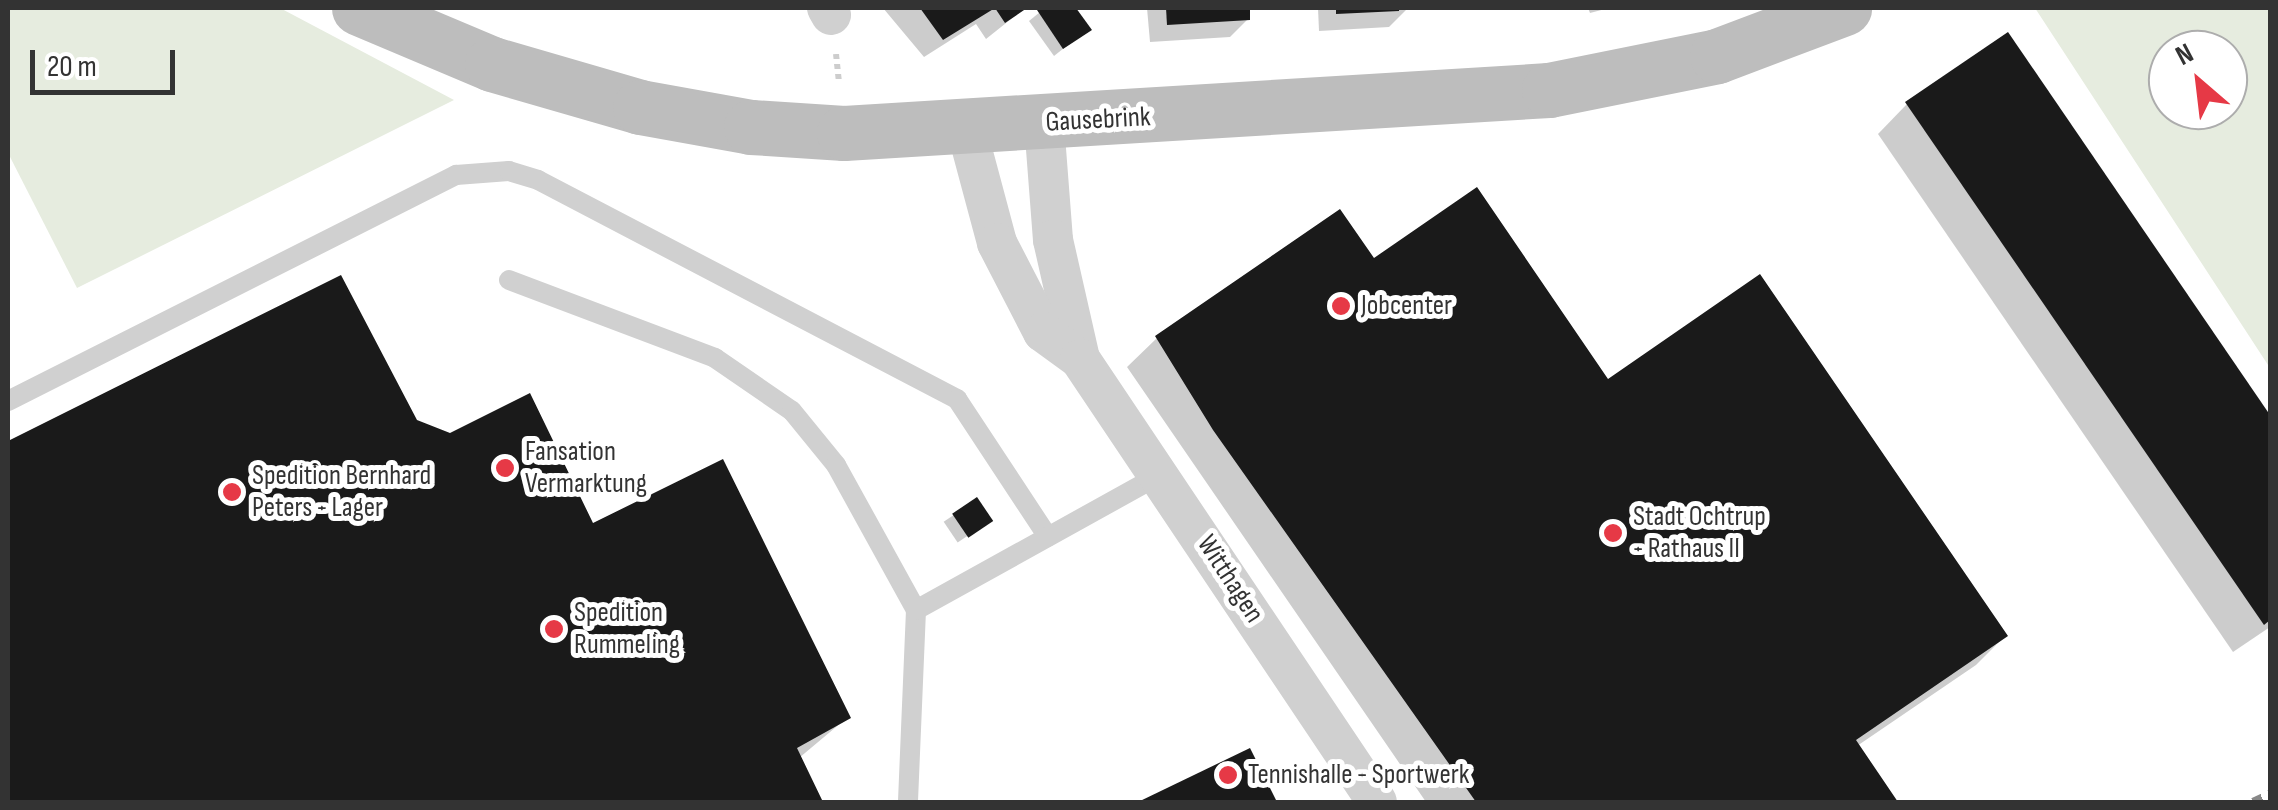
<!DOCTYPE html>
<style>
body{margin:0}
#map{position:relative;width:2278px;height:810px;overflow:hidden;background:#fff;font-family:"Sofia Sans Condensed",sans-serif}
div>[style]{position:absolute}
.green>*{inset:0;background:#e6ecdf}
.shadow>*{inset:0;background:#0003;transform-origin:0 0}
.building>*{inset:0;background:#1a1a1a;transform-origin:0 0}
.path>*{height:6px;margin-top:-3px;transform-origin:0;background:repeating-linear-gradient(90deg,#cdcdcd 0 5px,transparent 0 10px)}
.lane>*{height:20px;margin:-10px;padding:0 10px;transform-origin:10px;border-radius:10px;background:#d0d0d0}
.street>*{height:40px;margin:-20px;padding:0 20px;transform-origin:20px;border-radius:20px;background:#d0d0d0}
.secondary>*{height:55px;margin:-27.5px;padding:0 27.5px;transform-origin:27.5px;border-radius:27.5px;background:#bdbdbd}
.rail>*{height:8px;margin-top:-4px;transform-origin:0;background:repeating-linear-gradient(90deg,#888 0 10px,transparent 0 18px)}
.dots>*{width:28px;height:28px;translate:-50% -50%;box-sizing:border-box;border:5px solid #fff;border-radius:50%}
span{translate:-50% -50%;white-space:nowrap;text-align:center;line-height:1.15;-webkit-text-stroke:10px #fff;paint-order:stroke}
.street-label{font-size:28px;color:#333}
.poi-label{font-size:28px;color:#333}
.left{translate:0 -50%;text-align:left}
.frame{position:absolute;inset:0;border:10px solid #333;pointer-events:none}
.north{position:absolute;left:2148px;top:30px;width:100px;height:100px;box-sizing:border-box;background:#fff;border:2px solid #adadad;border-radius:50%;rotate:332deg;font-size:28px;font-weight:700;line-height:40px;text-align:center;color:#333}
.north::after{content:'';display:block;margin:auto;width:35px;height:45px;background:#e63946;clip-path:polygon(50% 0,100% 100%,50% 72%,0 100%)}
.scale{position:absolute;left:30px;top:50px;width:145px;height:45px;box-sizing:border-box;border:5px solid #333;border-top:0;padding-left:12px;font-size:30px;line-height:35px;white-space:nowrap;color:#333;-webkit-text-stroke:8px #fff;paint-order:stroke}
</style>
<div id="map">
<div class="green">
<div style="clip-path:polygon(8px 8px,280px 8px,454px 100px,77px 288px,8px 153px)"></div>
<div style="clip-path:polygon(evenodd,2035px 8px,2270px 8px,2270px 368px,2035px 8px,2168px 50px,2228px 50px,2228px 110px,2168px 110px,2168px 50px)"></div>
</div>
<div class="shadow">
<div style="clip-path:polygon(883px 8px,1025px 8px,986px 39px,976px 24px,924px 57px)"></div>
<div style="clip-path:polygon(1045px 8px,1073px 8px,1088px 29px,1054px 56px,1029px 21px)"></div>
<div style="clip-path:polygon(1147px 8px,1247px 8px,1248px 19px,1230px 37px,1150px 42px)"></div>
<div style="clip-path:polygon(1318px 8px,1407px 8px,1407px 9px,1389px 27px,1319px 31px)"></div>
<div style="clip-path:polygon(1588px 8px,1609px 8px,1590px 13px)"></div>
<div style="clip-path:polygon(2008px 36px,2270px 420px,2270px 627px,2233px 652px,1878px 134px,1907px 104px)"></div>
<div style="clip-path:polygon(1373px 262px,1607px 382px,2005px 636px,1976px 665px,1857px 746px,1895px 802px,1426px 802px,1127px 367px,1157px 338px)"></div>
<div style="clip-path:polygon(340px 278px,415px 422px,592px 526px,848px 717px,799px 758px,821px 802px,8px 802px,8px 443px)"></div>
<div style="left:976px;top:500px;width:25px;height:39px;rotate:56deg"></div>
<div style="clip-path:polygon(1249px 751px,1274px 802px,1143px 802px)"></div>
</div>
<div class="building">
<div style="clip-path:polygon(920px 8px,1027px 8px,1005px 23px,995px 8px,943px 40px)"></div>
<div style="clip-path:polygon(1041px 8px,1076px 8px,1092px 30px,1063px 49px,1037px 10px)"></div>
<div style="clip-path:polygon(1166px 8px,1250px 8px,1250px 20px,1167px 25px)"></div>
<div style="clip-path:polygon(1336px 8px,1399px 8px,1399px 11px,1336px 14px)"></div>
<div style="clip-path:polygon(2008px 32px,2270px 415px,2270px 620px,2264px 625px,1905px 102px)"></div>
<div style="clip-path:polygon(1477px 187px,1608px 379px,1760px 274px,2008px 636px,1856px 740px,1898px 802px,1476px 802px,1213px 430px,1155px 336px,1340px 209px,1374px 258px)"></div>
<div style="clip-path:polygon(341px 275px,417px 420px,450px 433px,530px 393px,593px 523px,723px 459px,851px 718px,797px 748px,823px 802px,8px 802px,8px 441px)"></div>
<div style="left:977px;top:497px;width:29px;height:30px;rotate:56deg"></div>
<div style="clip-path:polygon(1250px 748px,1277px 802px,1138px 802px)"></div>
</div>
<div class="path">
<div style="left:836px;top:54px;width:28px;rotate:84deg"></div>
</div>
<div class="lane">
<div style="left:509px;top:280px;width:220px;rotate:20.7deg"></div>
<div style="left:715px;top:358px;width:93px;rotate:34.5deg"></div>
<div style="left:792px;top:411px;width:70px;rotate:50.8deg"></div>
<div style="left:836px;top:465px;width:166px;rotate:61.1deg"></div>
<div style="left:916px;top:610px;width:192px;rotate:92.4deg"></div>
<div style="left:8px;top:401px;width:502px;rotate:-26.77deg"></div>
<div style="left:456px;top:175px;width:53px;rotate:-4.3deg"></div>
<div style="left:509px;top:171px;width:30px;rotate:17deg"></div>
<div style="left:538px;top:180px;width:473px;rotate:27.6deg"></div>
<div style="left:957px;top:399px;width:165px;rotate:56.6deg"></div>
<div style="left:916px;top:610px;width:280px;rotate:-29deg"></div>
</div>
<div class="street">
<div style="left:827px;top:8px;width:8px;rotate:60deg"></div>
<div style="left:1044px;top:123px;width:117px;rotate:85.6deg"></div>
<div style="left:1053px;top:240px;width:122px;rotate:77.2deg"></div>
<div style="left:966px;top:127px;width:120px;rotate:75deg"></div>
<div style="left:997px;top:243px;width:100px;rotate:62.7deg"></div>
<div style="left:1043px;top:332px;width:46px;rotate:36.1deg"></div>
<div style="left:1080px;top:359px;width:533px;rotate:56.16deg"></div>
</div>
<div class="secondary">
<div style="left:359px;top:8px;width:144px;rotate:22.8deg"></div>
<div style="left:492px;top:64px;width:154px;rotate:16.2deg"></div>
<div style="left:640px;top:107px;width:113px;rotate:10.2deg"></div>
<div style="left:751px;top:127px;width:93px;rotate:3.7deg"></div>
<div style="left:844px;top:133px;width:706px;rotate:-3.49deg"></div>
<div style="left:1549px;top:90px;width:171px;rotate:-11.4deg"></div>
<div style="left:1717px;top:56px;width:136px;rotate:-20.7deg"></div>
</div>
<div class="rail">
<div style="left:2253px;top:802px;width:19px;rotate:-25deg"></div>
</div>
<div class="dots">
<div style="left:1341px;top:306px;background:#e63946"></div>
<div style="left:505px;top:468px;background:#e63946"></div>
<div style="left:232px;top:492px;background:#e63946"></div>
<div style="left:1613px;top:533px;background:#e63946"></div>
<div style="left:554px;top:629px;background:#e63946"></div>
<div style="left:1228px;top:775px;background:#e63946"></div>
</div>
<div class="street-label">
<span style="left:1098px;top:120px;rotate:-3deg">Gausebrink</span>
<span style="left:1230px;top:579px;rotate:57deg">Witthagen</span>
</div>
<div class="poi-label">
<span class="left" style="left:1361px;top:306px">Jobcenter</span>
<span class="left" style="left:525px;top:468px">Fansation<br>Vermarktung</span>
<span class="left" style="left:252px;top:492px">Spedition Bernhard<br>Peters - Lager</span>
<span class="left" style="left:1633px;top:533px">Stadt Ochtrup<br>- Rathaus II</span>
<span class="left" style="left:574px;top:629px">Spedition<br>Rummeling</span>
<span class="left" style="left:1248px;top:775px">Tennishalle - Sportwerk</span>
</div>
<div class="frame"></div>
<div class="north">N</div>
<div class="scale">20 m</div>
</div>
